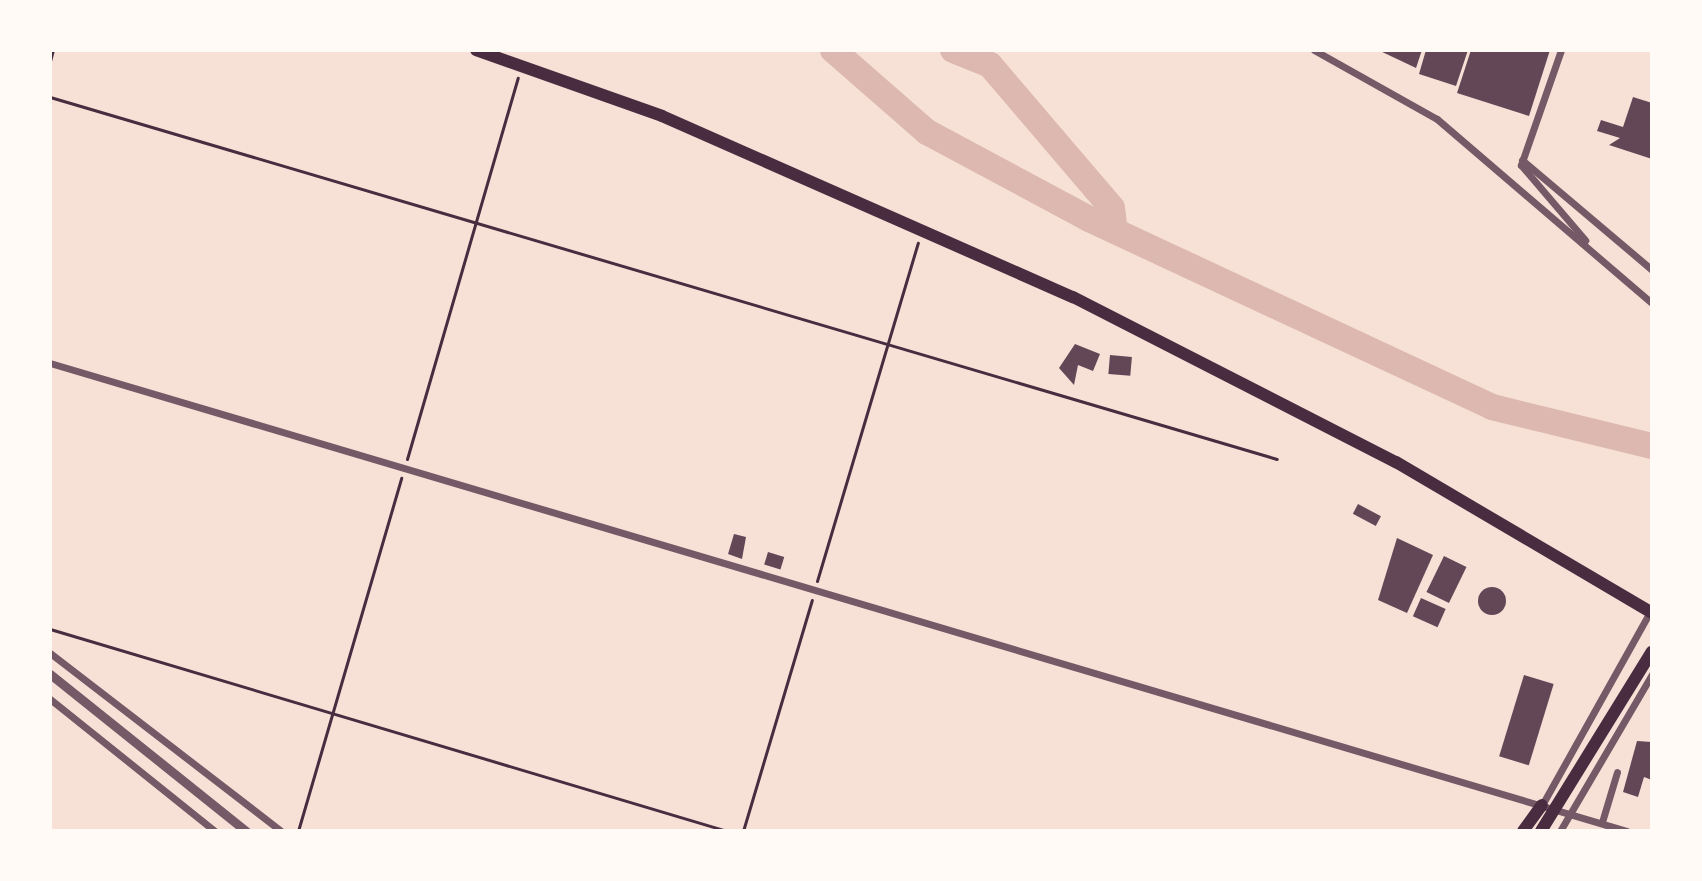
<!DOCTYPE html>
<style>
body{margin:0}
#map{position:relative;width:1702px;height:881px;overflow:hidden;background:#f7e1d7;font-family:"Noto Serif",serif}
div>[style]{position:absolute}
.river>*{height:26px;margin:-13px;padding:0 13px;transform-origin:13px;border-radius:13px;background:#dcb8b0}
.building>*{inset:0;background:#644757;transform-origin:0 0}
.round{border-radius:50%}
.path>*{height:3px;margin:-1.5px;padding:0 1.5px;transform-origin:1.5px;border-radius:1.5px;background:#4a2c40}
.minor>*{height:7px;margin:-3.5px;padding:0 3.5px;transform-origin:3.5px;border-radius:3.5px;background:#755966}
.tertiary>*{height:9px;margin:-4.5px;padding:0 4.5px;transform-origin:4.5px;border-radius:4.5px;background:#755966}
.primary>*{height:12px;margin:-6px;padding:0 6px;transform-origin:6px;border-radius:6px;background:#4a2c40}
.trunk>*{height:12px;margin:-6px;padding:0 6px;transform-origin:6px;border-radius:6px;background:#4a2c40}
span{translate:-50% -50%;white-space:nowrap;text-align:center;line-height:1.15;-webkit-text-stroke:7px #fffaf5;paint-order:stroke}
.frame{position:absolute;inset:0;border:52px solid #fffaf5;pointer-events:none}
</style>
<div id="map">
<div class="river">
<div style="left:833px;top:50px;width:125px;rotate:41.1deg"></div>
<div style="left:927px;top:132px;width:184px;rotate:28.2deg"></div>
<div style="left:1089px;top:219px;width:445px;rotate:25deg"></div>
<div style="left:1492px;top:407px;width:165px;rotate:13.7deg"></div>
<div style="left:953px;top:50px;width:40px;rotate:22deg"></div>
<div style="left:990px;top:65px;width:188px;rotate:49.5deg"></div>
<div style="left:1112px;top:208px;width:23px;rotate:83deg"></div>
</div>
<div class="building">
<div style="clip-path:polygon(1378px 50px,1422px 50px,1416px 68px)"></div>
<div style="clip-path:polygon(1426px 50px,1468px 50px,1456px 86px,1419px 74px)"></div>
<div style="clip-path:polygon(1471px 50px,1550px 50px,1529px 116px,1457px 93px)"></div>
<div style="clip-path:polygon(1633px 97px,1652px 103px,1652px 159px,1609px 145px,1620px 138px,1597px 131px,1601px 120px,1623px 127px)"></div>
<div style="clip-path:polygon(1075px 344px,1100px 354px,1093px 371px,1078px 365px,1074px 385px,1059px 368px)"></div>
<div style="left:1110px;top:355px;width:22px;height:19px;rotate:5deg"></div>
<div style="left:1358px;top:504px;width:26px;height:11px;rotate:28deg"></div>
<div style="clip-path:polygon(734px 534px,746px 537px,742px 559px,728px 554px)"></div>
<div style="clip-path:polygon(1397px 538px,1433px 555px,1407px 613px,1378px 600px)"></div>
<div style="left:768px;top:552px;width:17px;height:13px;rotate:17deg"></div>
<div style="left:1444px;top:556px;width:25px;height:40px;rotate:26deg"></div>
<div class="round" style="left:1478px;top:587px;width:28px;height:28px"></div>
<div style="left:1421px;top:598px;width:27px;height:20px;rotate:24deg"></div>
<div style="left:1524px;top:675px;width:31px;height:85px;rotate:17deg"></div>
<div style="clip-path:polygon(1637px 741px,1652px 742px,1652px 780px,1644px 777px,1638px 797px,1623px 792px)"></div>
</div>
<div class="path">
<div style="left:50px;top:61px;width:11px;rotate:-75deg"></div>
<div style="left:50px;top:97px;width:1279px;rotate:16.44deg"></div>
<div style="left:407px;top:459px;width:397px;rotate:-73.8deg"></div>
<div style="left:817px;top:581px;width:353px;rotate:-73.4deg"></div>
<div style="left:50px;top:629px;width:706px;rotate:16.61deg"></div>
<div style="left:298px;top:831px;width:368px;rotate:-73.7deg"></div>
<div style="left:743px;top:831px;width:241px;rotate:-73.4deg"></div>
</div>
<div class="minor">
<div style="left:1314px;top:50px;width:141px;rotate:29.3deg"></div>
<div style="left:1437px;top:119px;width:283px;rotate:40.6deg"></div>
<div style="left:1561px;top:50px;width:122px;rotate:109.2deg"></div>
<div style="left:1521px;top:165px;width:99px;rotate:49.5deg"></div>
<div style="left:1522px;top:160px;width:170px;rotate:40.2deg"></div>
<div style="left:50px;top:363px;width:1645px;rotate:16.53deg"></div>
<div style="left:50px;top:653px;width:292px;rotate:37.6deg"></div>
<div style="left:50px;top:699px;width:211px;rotate:38.7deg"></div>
<div style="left:1542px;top:805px;width:221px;rotate:-60.8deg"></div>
<div style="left:1602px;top:822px;width:52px;rotate:-73.3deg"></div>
<div style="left:1560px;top:831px;width:182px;rotate:-59.6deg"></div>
</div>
<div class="tertiary">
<div style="left:50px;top:674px;width:251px;rotate:38.7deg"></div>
</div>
<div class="primary">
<div style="left:1523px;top:831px;width:32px;rotate:-54deg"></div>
<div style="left:1541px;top:831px;width:211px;rotate:-58.3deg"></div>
</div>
<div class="trunk">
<div style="left:476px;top:50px;width:197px;rotate:19.5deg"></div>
<div style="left:662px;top:116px;width:449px;rotate:23.8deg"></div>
<div style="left:1073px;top:297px;width:363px;rotate:27.1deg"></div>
<div style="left:1396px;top:462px;width:297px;rotate:30.5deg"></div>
</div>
<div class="frame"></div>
</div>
